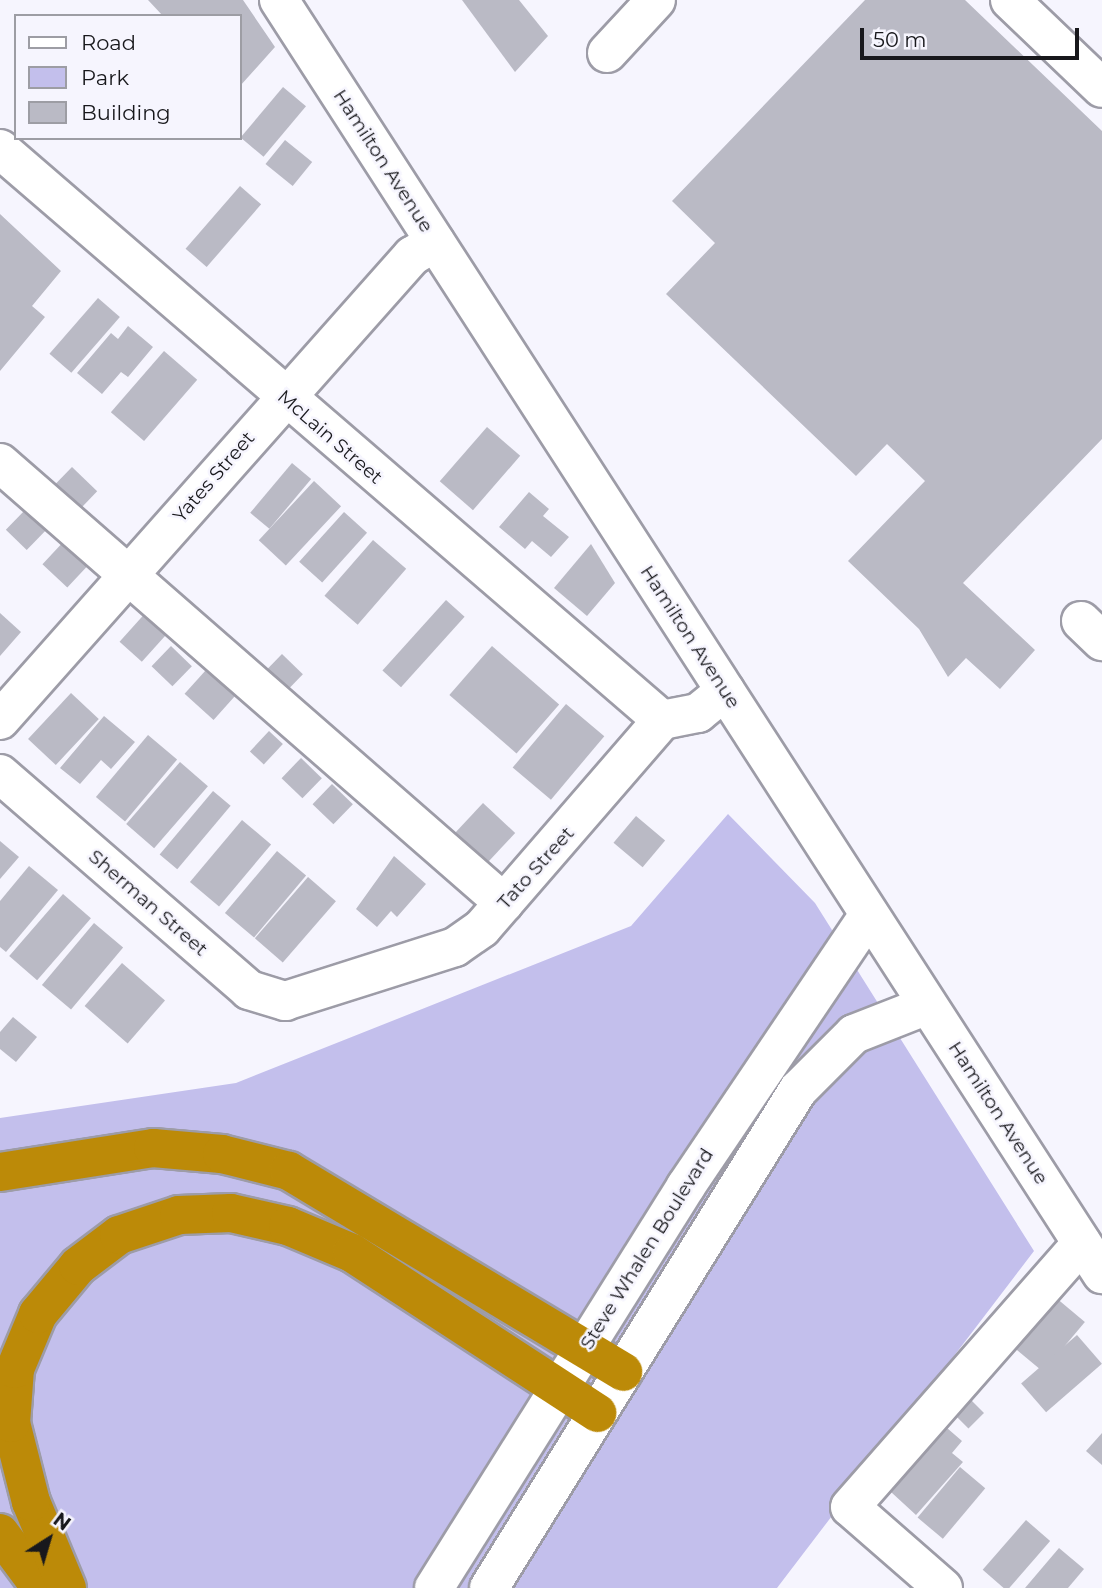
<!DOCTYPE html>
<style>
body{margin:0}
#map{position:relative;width:1102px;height:1588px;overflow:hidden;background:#f6f5fe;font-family:Montserrat,sans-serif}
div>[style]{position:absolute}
.green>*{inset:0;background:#c3bfec}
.building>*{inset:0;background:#babac5;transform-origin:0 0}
.roads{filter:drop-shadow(2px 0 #9d9ca7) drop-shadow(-2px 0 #9d9ca7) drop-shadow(0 2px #9d9ca7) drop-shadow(0 -2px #9d9ca7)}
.minor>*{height:38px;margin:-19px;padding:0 19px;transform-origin:19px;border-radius:19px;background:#fff}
.highway>*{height:38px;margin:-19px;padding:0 19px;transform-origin:19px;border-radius:19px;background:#bc8a08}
span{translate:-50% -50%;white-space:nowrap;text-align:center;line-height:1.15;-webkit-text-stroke:5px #f6f5fe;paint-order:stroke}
.street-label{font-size:19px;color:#18181c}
.legend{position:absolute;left:14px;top:14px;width:228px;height:126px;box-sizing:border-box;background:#f6f5fe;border:2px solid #9d9da4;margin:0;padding:9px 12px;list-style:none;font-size:21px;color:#18181c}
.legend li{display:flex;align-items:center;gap:14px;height:35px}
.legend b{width:35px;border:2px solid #9d9da4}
.north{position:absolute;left:14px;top:1504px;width:70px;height:70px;-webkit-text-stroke:5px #f6f5fe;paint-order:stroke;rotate:37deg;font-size:19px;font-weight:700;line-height:28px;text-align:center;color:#18181c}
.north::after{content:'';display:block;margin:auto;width:24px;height:32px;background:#18181c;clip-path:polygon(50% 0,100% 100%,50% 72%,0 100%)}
.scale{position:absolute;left:860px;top:28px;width:219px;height:32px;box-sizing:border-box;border:4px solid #18181c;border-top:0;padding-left:9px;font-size:21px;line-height:24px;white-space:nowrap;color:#18181c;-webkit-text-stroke:5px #f6f5fe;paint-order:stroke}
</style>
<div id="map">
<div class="green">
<div style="clip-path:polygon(728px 814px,815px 903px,1034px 1251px,777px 1588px,0 1588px,0 1118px,236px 1083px,631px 926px)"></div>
</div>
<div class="building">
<div style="clip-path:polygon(148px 0,243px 0,275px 47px,240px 86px,240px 16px,163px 16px)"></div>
<div style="clip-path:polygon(462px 0,519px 0,548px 36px,515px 72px)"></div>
<div style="clip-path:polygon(865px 0,965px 0,1102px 131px,1102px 439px,963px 583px,1035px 650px,1000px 689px,966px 658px,948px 677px,919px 629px,848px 561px,925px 481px,887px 444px,856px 476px,666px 294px,715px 243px,672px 201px)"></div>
<div style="left:283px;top:87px;width:30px;height:66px;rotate:40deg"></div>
<div style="left:285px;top:140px;width:35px;height:31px;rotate:39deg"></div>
<div style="left:240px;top:186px;width:28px;height:83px;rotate:41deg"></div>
<div style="clip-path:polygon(0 214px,61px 271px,32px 306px,45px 317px,0 371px)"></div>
<div style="left:98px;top:298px;width:29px;height:74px;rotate:41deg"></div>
<div style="clip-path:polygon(128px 326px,153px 347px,128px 377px,121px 372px,102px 394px,77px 373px,111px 333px,118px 339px)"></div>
<div style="left:164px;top:351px;width:44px;height:81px;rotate:41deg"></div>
<div style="left:487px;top:427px;width:44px;height:72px;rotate:41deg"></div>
<div style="left:292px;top:463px;width:25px;height:65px;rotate:40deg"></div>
<div style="left:72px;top:467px;width:35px;height:29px;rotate:44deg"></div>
<div style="left:314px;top:481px;width:37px;height:81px;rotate:43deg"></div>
<div style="clip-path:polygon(529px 492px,549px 509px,543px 516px,569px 537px,551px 557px,532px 541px,525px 549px,499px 527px)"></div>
<div style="left:26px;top:509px;width:29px;height:29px;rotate:44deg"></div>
<div style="left:344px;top:512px;width:31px;height:67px;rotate:42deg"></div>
<div style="left:67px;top:538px;width:34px;height:36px;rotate:43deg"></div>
<div style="left:373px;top:540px;width:44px;height:74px;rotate:41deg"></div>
<div style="clip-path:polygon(591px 544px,615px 583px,587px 616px,554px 588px)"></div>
<div style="left:446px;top:600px;width:25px;height:95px;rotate:42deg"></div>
<div style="left:149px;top:609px;width:30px;height:44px;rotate:42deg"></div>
<div style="clip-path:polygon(0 613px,21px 632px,0 656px)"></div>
<div style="left:171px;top:646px;width:29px;height:28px;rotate:44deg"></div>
<div style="left:492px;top:646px;width:89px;height:65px;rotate:41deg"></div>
<div style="left:282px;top:654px;width:29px;height:29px;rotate:44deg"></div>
<div style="left:206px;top:670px;width:39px;height:32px;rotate:42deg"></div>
<div style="left:71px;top:693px;width:38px;height:63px;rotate:43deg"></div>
<div style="left:566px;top:704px;width:50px;height:83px;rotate:40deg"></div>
<div style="clip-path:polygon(104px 716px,135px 742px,111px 769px,101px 760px,80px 784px,60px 768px)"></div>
<div style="left:269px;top:731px;width:19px;height:28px;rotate:43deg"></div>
<div style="left:148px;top:735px;width:38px;height:81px;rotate:40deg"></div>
<div style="left:301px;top:758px;width:29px;height:28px;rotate:44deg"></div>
<div style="left:180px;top:762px;width:37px;height:82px;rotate:41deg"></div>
<div style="left:332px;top:784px;width:29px;height:28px;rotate:44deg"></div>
<div style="left:213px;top:791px;width:23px;height:83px;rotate:40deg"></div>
<div style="left:483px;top:803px;width:44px;height:51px;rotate:43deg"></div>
<div style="left:636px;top:816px;width:38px;height:35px;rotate:40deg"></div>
<div style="left:242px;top:820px;width:38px;height:81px;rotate:40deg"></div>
<div style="clip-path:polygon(0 841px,19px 857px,0 879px)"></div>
<div style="left:277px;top:851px;width:38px;height:81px;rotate:40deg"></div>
<div style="clip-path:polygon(394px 856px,426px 884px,397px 917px,391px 911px,377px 927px,356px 909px)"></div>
<div style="clip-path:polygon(29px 866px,58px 890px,6px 952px,0 947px,0 901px)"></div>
<div style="left:308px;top:877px;width:37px;height:81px;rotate:41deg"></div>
<div style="left:63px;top:894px;width:37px;height:82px;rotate:41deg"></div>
<div style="left:94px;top:923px;width:38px;height:81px;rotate:40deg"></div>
<div style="left:122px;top:963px;width:57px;height:57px;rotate:41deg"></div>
<div style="clip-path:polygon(13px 1017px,37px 1037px,16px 1062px,0 1049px,0 1032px)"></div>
<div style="left:1055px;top:1297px;width:39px;height:65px;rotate:40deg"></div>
<div style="left:1077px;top:1335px;width:38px;height:74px;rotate:49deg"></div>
<div style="left:967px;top:1396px;width:24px;height:22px;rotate:45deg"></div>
<div style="clip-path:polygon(947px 1428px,962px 1441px,952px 1453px,963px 1462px,916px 1515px,891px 1492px)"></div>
<div style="clip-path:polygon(1102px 1433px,1102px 1465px,1086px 1451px)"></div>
<div style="left:960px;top:1467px;width:33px;height:66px;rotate:40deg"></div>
<div style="left:1026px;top:1520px;width:32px;height:66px;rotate:41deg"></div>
<div style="clip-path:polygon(1059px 1548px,1084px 1569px,1068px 1588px,1025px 1588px)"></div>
</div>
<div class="roads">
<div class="minor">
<div style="left:279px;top:0;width:1517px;rotate:57.14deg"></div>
<div style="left:1010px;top:0;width:127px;rotate:43.7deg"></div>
<div style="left:607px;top:53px;width:72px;rotate:-47.2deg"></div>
<div style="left:0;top:149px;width:874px;rotate:40.78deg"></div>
<div style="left:0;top:463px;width:669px;rotate:41.12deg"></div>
<div style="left:1081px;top:621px;width:29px;rotate:44deg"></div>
<div style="left:0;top:720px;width:621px;rotate:-48.4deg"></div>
<div style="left:412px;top:256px;width:27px;rotate:-31deg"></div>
<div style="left:0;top:774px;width:330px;rotate:40.9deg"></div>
<div style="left:249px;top:990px;width:38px;rotate:17deg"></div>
<div style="left:285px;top:1001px;width:178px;rotate:-17.6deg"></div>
<div style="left:455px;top:947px;width:33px;rotate:-35deg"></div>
<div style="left:482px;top:928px;width:275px;rotate:-49.1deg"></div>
<div style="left:662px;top:720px;width:37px;rotate:-11deg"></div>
<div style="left:698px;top:713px;width:35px;rotate:-39deg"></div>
<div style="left:434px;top:1588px;width:474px;rotate:-57.9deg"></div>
<div style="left:686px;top:1186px;width:327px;rotate:-56deg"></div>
<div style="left:489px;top:1588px;width:586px;rotate:-58.18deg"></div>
<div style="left:798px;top:1090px;width:79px;rotate:-45deg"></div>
<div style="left:854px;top:1034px;width:79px;rotate:-21.4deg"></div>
<div style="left:943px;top:1588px;width:123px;rotate:-138.9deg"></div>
<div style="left:850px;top:1507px;width:351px;rotate:-48.7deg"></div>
</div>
<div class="highway">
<div style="left:0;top:1172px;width:155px;rotate:-8.9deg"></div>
<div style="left:153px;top:1148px;width:69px;rotate:5deg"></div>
<div style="left:222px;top:1154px;width:69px;rotate:14.2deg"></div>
<div style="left:289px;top:1171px;width:390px;rotate:31deg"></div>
<div style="left:0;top:1533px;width:69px;rotate:53.3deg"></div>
<div style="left:67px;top:1588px;width:93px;rotate:-112.7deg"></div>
<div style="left:31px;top:1502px;width:81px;rotate:-104.2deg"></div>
<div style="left:11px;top:1423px;width:54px;rotate:-85.8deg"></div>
<div style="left:15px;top:1369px;width:60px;rotate:-67.3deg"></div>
<div style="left:38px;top:1314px;width:62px;rotate:-50.2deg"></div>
<div style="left:78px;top:1266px;width:51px;rotate:-37.1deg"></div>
<div style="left:119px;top:1235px;width:63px;rotate:-18.4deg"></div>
<div style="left:179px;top:1215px;width:52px;rotate:-2.2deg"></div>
<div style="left:231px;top:1213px;width:58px;rotate:12.8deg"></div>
<div style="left:288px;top:1226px;width:69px;rotate:22.9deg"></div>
<div style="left:352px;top:1253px;width:293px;rotate:33.1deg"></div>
</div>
</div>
<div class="street-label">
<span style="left:383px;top:161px;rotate:57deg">Hamilton Avenue</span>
<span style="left:330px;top:437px;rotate:41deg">McLain Street</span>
<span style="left:214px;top:477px;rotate:-49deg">Yates Street</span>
<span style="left:690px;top:637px;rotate:57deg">Hamilton Avenue</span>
<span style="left:536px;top:868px;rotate:-48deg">Tato Street</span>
<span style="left:148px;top:903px;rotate:41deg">Sherman Street</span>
<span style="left:998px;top:1113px;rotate:57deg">Hamilton Avenue</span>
<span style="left:647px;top:1249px;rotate:-58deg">Steve Whalen Boulevard</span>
</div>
<ul class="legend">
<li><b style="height:9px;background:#fff"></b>Road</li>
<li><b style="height:19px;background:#c3bfec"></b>Park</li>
<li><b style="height:19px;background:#babac5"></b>Building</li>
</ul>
<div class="north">N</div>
<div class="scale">50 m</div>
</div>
